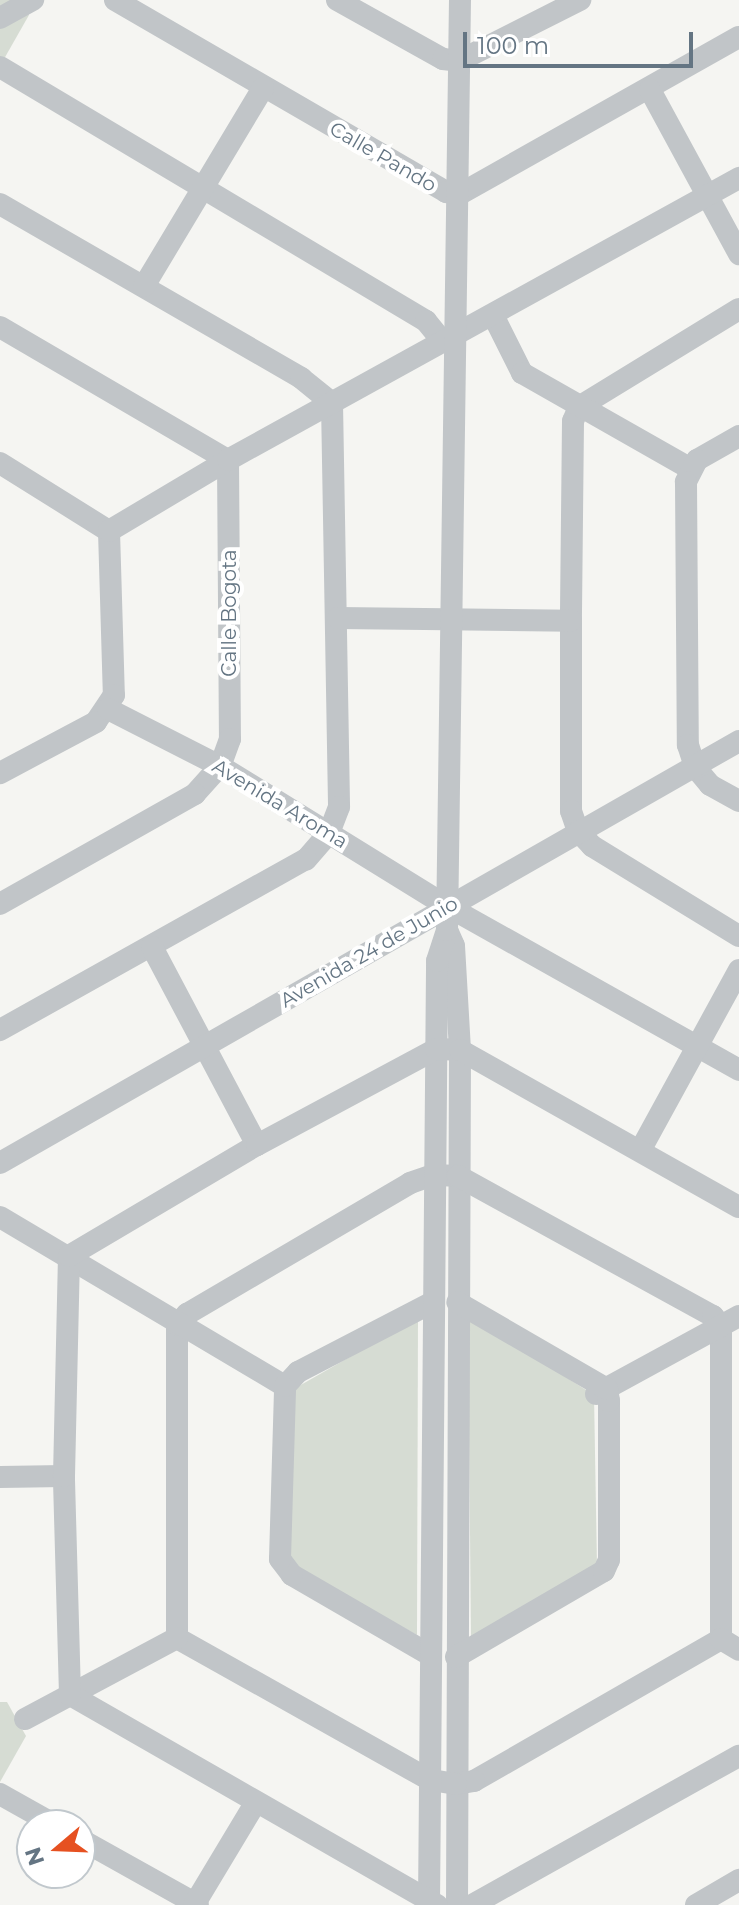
<!DOCTYPE html>
<style>
body{margin:0}
#map{position:relative;width:739px;height:1905px;overflow:hidden;background:#f5f5f2;font-family:Montserrat,sans-serif}
div>[style]{position:absolute}
.green>*{inset:0;background:#d6dcd3}
.minor>*{height:22px;margin:-11px;padding:0 11px;transform-origin:11px;border-radius:11px;background:#c1c5c8}
span{translate:-50% -50%;white-space:nowrap;text-align:center;line-height:1.15;-webkit-text-stroke:8px #fff;paint-order:stroke}
.street-label{font-size:20px;color:#647583}
.north{position:absolute;left:16px;top:1809px;width:80px;height:80px;box-sizing:border-box;background:#fff;border:2px solid #c1c8cd;border-radius:50%;rotate:251deg;font-size:22px;font-weight:700;line-height:32px;text-align:center;color:#647583}
.north::after{content:'';display:block;margin:auto;width:28px;height:36px;background:#e65121;clip-path:polygon(50% 0,100% 100%,50% 72%,0 100%)}
.scale{position:absolute;left:463px;top:32px;width:230px;height:36px;box-sizing:border-box;border:4px solid #647583;border-top:0;padding-left:10px;font-size:24px;line-height:28px;white-space:nowrap;color:#647583;-webkit-text-stroke:6px #fff;paint-order:stroke}
</style>
<div id="map">
<div class="green">
<div style="clip-path:polygon(0 0,21px 0,29px 15px,0 66px)"></div>
<div style="clip-path:polygon(468px 1315px,594px 1395px,597px 1567px,471px 1641px)"></div>
<div style="clip-path:polygon(418px 1318px,417px 1635px,288px 1564px,292px 1390px)"></div>
<div style="clip-path:polygon(0 1702px,7px 1702px,26px 1736px,0 1782px)"></div>
</div>
<div class="minor">
<div style="left:115px;top:0;width:383px;rotate:30.1deg"></div>
<div style="left:446px;top:192px;width:14px;rotate:8deg"></div>
<div style="left:460px;top:194px;width:320px;rotate:-29.4deg"></div>
<div style="left:337px;top:0;width:121px;rotate:29.1deg"></div>
<div style="left:443px;top:59px;width:16px;rotate:7deg"></div>
<div style="left:459px;top:61px;width:136px;rotate:-26.8deg"></div>
<div style="left:0;top:18px;width:38px;rotate:-29deg"></div>
<div style="left:0;top:67px;width:496px;rotate:30.8deg"></div>
<div style="left:426px;top:321px;width:27px;rotate:51deg"></div>
<div style="left:650px;top:90px;width:187px;rotate:61.5deg"></div>
<div style="left:0;top:204px;width:348px;rotate:30deg"></div>
<div style="left:301px;top:378px;width:40px;rotate:39deg"></div>
<div style="left:332px;top:403px;width:404px;rotate:89deg"></div>
<div style="left:339px;top:807px;width:28px;rotate:111deg"></div>
<div style="left:329px;top:833px;width:35px;rotate:131deg"></div>
<div style="left:306px;top:859px;width:351px;rotate:150.8deg"></div>
<div style="left:144px;top:286px;width:231px;rotate:-59deg"></div>
<div style="left:739px;top:309px;width:188px;rotate:148.5deg"></div>
<div style="left:579px;top:407px;width:15px;rotate:113deg"></div>
<div style="left:573px;top:421px;width:200px;rotate:90.6deg"></div>
<div style="left:571px;top:621px;width:190px;rotate:90deg"></div>
<div style="left:571px;top:811px;width:21px;rotate:71deg"></div>
<div style="left:578px;top:831px;width:21px;rotate:47deg"></div>
<div style="left:592px;top:846px;width:172px;rotate:31.5deg"></div>
<div style="left:493px;top:315px;width:65px;rotate:63.4deg"></div>
<div style="left:522px;top:373px;width:192px;rotate:29.6deg"></div>
<div style="left:0;top:327px;width:264px;rotate:30.3deg"></div>
<div style="left:228px;top:460px;width:279px;rotate:89.6deg"></div>
<div style="left:230px;top:739px;width:29px;rotate:110deg"></div>
<div style="left:220px;top:766px;width:38px;rotate:132deg"></div>
<div style="left:195px;top:794px;width:224px;rotate:150.6deg"></div>
<div style="left:739px;top:436px;width:48px;rotate:150.3deg"></div>
<div style="left:697px;top:460px;width:25px;rotate:117deg"></div>
<div style="left:686px;top:482px;width:263px;rotate:89.6deg"></div>
<div style="left:688px;top:745px;width:23px;rotate:72deg"></div>
<div style="left:695px;top:767px;width:23px;rotate:50deg"></div>
<div style="left:710px;top:785px;width:33px;rotate:29deg"></div>
<div style="left:0;top:463px;width:128px;rotate:32deg"></div>
<div style="left:109px;top:531px;width:164px;rotate:88.3deg"></div>
<div style="left:114px;top:695px;width:32px;rotate:124deg"></div>
<div style="left:96px;top:722px;width:109px;rotate:152deg"></div>
<div style="left:109px;top:531px;width:139px;rotate:-30.8deg"></div>
<div style="left:228px;top:460px;width:584px;rotate:-28.89deg"></div>
<div style="left:338px;top:618px;width:233px;rotate:0.7deg"></div>
<div style="left:108px;top:709px;width:126px;rotate:27deg"></div>
<div style="left:220px;top:766px;width:267px;rotate:31.7deg"></div>
<div style="left:447px;top:906px;width:335px;rotate:29.3deg"></div>
<div style="left:447px;top:930px;width:17px;rotate:66deg"></div>
<div style="left:454px;top:946px;width:104px;rotate:86.7deg"></div>
<div style="left:460px;top:1050px;width:855px;rotate:90.2deg"></div>
<div style="left:152px;top:947px;width:224px;rotate:62.1deg"></div>
<div style="left:641px;top:1149px;width:204px;rotate:-61.3deg"></div>
<div style="left:0;top:1163px;width:851px;rotate:-29.73deg"></div>
<div style="left:433px;top:1175px;width:25px;rotate:2deg"></div>
<div style="left:458px;top:1176px;width:291px;rotate:28.8deg"></div>
<div style="left:713px;top:1316px;width:13px;rotate:51deg"></div>
<div style="left:721px;top:1326px;width:313px;rotate:90deg"></div>
<div style="left:721px;top:1639px;width:285px;rotate:150.1deg"></div>
<div style="left:474px;top:1781px;width:18px;rotate:171deg"></div>
<div style="left:456px;top:1784px;width:26px;rotate:-171deg"></div>
<div style="left:430px;top:1780px;width:290px;rotate:-150.7deg"></div>
<div style="left:177px;top:1638px;width:313px;rotate:-90deg"></div>
<div style="left:177px;top:1325px;width:15px;rotate:-48deg"></div>
<div style="left:187px;top:1314px;width:259px;rotate:-30.4deg"></div>
<div style="left:410px;top:1183px;width:24px;rotate:-19deg"></div>
<div style="left:0;top:1217px;width:331px;rotate:30.7deg"></div>
<div style="left:596px;top:1394px;width:163px;rotate:-28.6deg"></div>
<div style="left:0;top:1477px;width:64px;rotate:-0.9deg"></div>
<div style="left:721px;top:1639px;width:21px;rotate:31deg"></div>
<div style="left:430px;top:1655px;width:160px;rotate:-149.9deg"></div>
<div style="left:292px;top:1575px;width:20px;rotate:-127deg"></div>
<div style="left:280px;top:1559px;width:173px;rotate:-88.3deg"></div>
<div style="left:285px;top:1386px;width:19px;rotate:-47deg"></div>
<div style="left:298px;top:1372px;width:152px;rotate:-27.4deg"></div>
<div style="left:456px;top:1657px;width:171px;rotate:-30.2deg"></div>
<div style="left:604px;top:1571px;width:12px;rotate:-66deg"></div>
<div style="left:609px;top:1560px;width:159px;rotate:-90deg"></div>
<div style="left:609px;top:1401px;width:12px;rotate:-99deg"></div>
<div style="left:607px;top:1389px;width:173px;rotate:-149.9deg"></div>
<div style="left:25px;top:1719px;width:172px;rotate:-28.1deg"></div>
<div style="left:0;top:1794px;width:63px;rotate:29.4deg"></div>
<div style="left:80px;top:1839px;width:135px;rotate:29.2deg"></div>
<div style="left:194px;top:1905px;width:117px;rotate:-59deg"></div>
<div style="left:429px;top:1905px;width:944px;rotate:-89.51deg"></div>
<div style="left:437px;top:961px;width:33px;rotate:-72deg"></div>
<div style="left:447px;top:930px;width:930px;rotate:-89.2deg"></div>
<div style="left:437px;top:1905px;width:423px;rotate:-150.2deg"></div>
<div style="left:70px;top:1695px;width:219px;rotate:-91.6deg"></div>
<div style="left:64px;top:1476px;width:220px;rotate:-88.7deg"></div>
<div style="left:69px;top:1256px;width:218px;rotate:-30.6deg"></div>
<div style="left:257px;top:1145px;width:203px;rotate:-28.2deg"></div>
<div style="left:436px;top:1049px;width:24px;rotate:2deg"></div>
<div style="left:460px;top:1050px;width:320px;rotate:29.4deg"></div>
<div style="left:472px;top:1905px;width:306px;rotate:-29.2deg"></div>
<div style="left:696px;top:1905px;width:50px;rotate:-30.2deg"></div>
</div>
<div class="street-label">
<span style="left:383px;top:157px;rotate:30deg">Calle Pando</span>
<span style="left:229px;top:613px;rotate:-90deg">Calle Bogota</span>
<span style="left:280px;top:804px;rotate:31deg">Avenida Aroma</span>
<span style="left:369px;top:952px;rotate:-30deg">Avenida 24 de Junio</span>
</div>
<div class="north">N</div>
<div class="scale">100 m</div>
</div>
